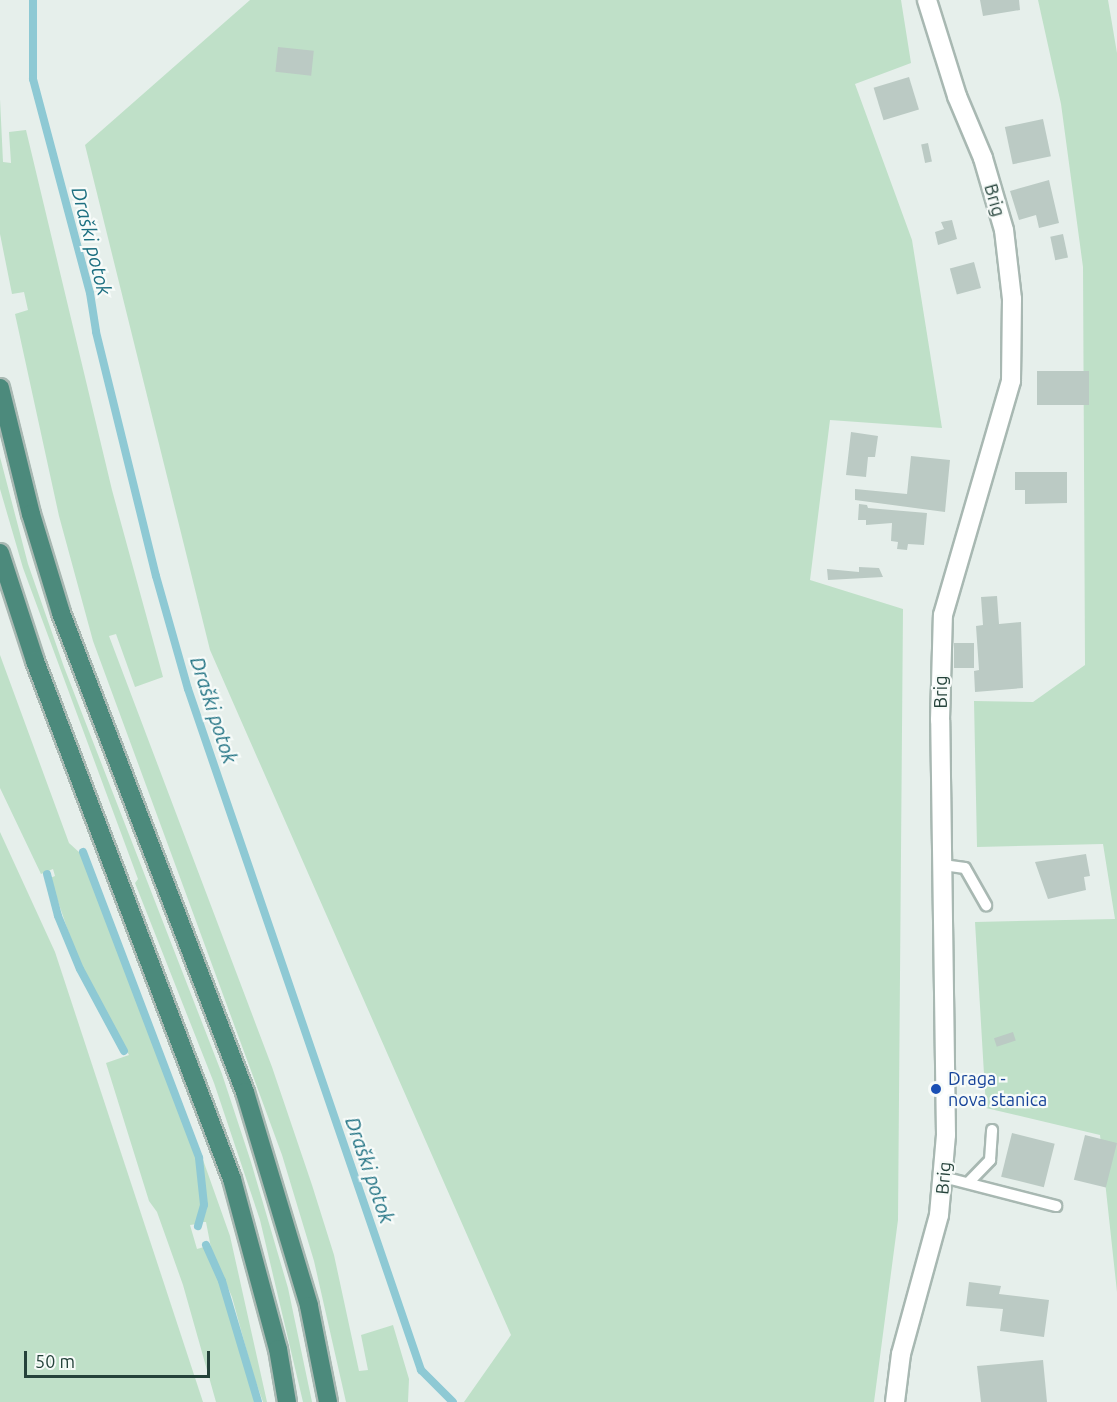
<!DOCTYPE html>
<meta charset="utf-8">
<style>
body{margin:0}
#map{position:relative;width:1117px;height:1402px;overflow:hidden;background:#e6efeb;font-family:Ubuntu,sans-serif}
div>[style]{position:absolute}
.green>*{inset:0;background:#bfe0c8}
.stream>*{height:8px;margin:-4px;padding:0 4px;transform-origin:4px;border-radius:4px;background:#8ec9d4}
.building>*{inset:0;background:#bbcac4;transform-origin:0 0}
.roads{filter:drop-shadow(2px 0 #a8b8b2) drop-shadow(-2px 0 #a8b8b2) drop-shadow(0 2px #a8b8b2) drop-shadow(0 -2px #a8b8b2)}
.service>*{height:10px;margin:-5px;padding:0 5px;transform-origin:5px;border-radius:5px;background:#fff}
.tertiary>*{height:18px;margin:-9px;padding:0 9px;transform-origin:9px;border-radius:9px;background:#fff}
.trunk>*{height:18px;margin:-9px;padding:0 9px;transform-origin:9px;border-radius:9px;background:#4c8a7c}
.dots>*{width:16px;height:16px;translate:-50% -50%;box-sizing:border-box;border:3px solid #f7fbf9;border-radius:50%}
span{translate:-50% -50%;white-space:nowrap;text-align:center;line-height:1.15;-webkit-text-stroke:4.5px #f7fbf9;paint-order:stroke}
.street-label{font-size:18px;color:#24423a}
.transit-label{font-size:18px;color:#164399}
.left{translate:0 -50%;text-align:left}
.water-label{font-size:20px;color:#1c6f80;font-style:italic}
.scale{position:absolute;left:24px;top:1351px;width:186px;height:27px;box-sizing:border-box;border:3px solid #24423a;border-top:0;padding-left:8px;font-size:18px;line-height:21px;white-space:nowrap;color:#24423a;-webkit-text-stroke:4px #f7fbf9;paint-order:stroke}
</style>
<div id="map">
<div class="green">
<div style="clip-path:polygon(250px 0,901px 0,911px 63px,855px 84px,912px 240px,942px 428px,830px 420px,810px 580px,903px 609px,898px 1220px,874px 1402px,464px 1402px,511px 1335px,210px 650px,85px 145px)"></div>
<div style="clip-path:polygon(1038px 0,1108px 0,1117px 53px,1117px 1292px,1100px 1135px,986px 1108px,975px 922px,1115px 919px,1103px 844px,977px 847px,974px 701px,1033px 702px,1085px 665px,1083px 267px,1061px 104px)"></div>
<div style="clip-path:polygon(0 99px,3px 162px,11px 163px,9px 132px,26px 130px,112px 490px,163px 677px,135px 687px,116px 634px,109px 636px,272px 1067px,312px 1185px,334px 1255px,359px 1371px,368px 1370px,361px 1335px,393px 1325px,409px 1379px,408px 1402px,346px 1402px,314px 1261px,282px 1155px,93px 641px,59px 516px,15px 314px,28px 310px,24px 292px,12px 294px,0 234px)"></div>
<div style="clip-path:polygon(0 457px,28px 564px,64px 667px,222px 1074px,251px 1162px,288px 1288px,312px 1402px,303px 1402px,260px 1220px,214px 1083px,135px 883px,138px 879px,23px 568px,0 489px)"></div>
<div style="clip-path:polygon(0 655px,69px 843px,80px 853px,197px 1159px,202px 1204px,197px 1224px,190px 1225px,197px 1249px,204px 1247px,222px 1284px,257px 1402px,216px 1402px,183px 1285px,157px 1212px,149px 1201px,106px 1063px,129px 1055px,81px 969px,50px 878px,55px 876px,53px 869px,41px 874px,0 788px)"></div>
<div style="clip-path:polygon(0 832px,55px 952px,203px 1402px,0 1402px)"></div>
<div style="clip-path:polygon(202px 1157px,230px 1236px,267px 1402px,263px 1402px,253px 1374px,232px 1297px,211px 1248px,206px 1222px,202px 1222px,207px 1208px)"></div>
</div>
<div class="stream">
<div style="left:33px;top:0;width:79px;rotate:90deg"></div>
<div style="left:33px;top:79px;width:221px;rotate:75.1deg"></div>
<div style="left:90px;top:293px;width:39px;rotate:81deg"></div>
<div style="left:96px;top:332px;width:251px;rotate:76.2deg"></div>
<div style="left:156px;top:576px;width:117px;rotate:74.2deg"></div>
<div style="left:188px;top:689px;width:720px;rotate:71.11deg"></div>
<div style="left:421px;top:1370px;width:45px;rotate:45deg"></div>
<div style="left:83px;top:852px;width:327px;rotate:69.2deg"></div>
<div style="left:199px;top:1158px;width:47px;rotate:83.9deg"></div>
<div style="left:204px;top:1205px;width:22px;rotate:106deg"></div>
<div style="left:47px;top:874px;width:43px;rotate:75.3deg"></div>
<div style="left:58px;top:916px;width:57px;rotate:67.5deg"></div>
<div style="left:80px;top:969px;width:93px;rotate:61.8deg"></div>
<div style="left:206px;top:1245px;width:39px;rotate:66deg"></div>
<div style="left:222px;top:1281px;width:126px;rotate:73.4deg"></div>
</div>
<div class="building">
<div style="clip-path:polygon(980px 0,1019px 0,1020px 10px,983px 16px)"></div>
<div style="left:278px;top:47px;width:36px;height:25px;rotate:6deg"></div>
<div style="left:909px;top:77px;width:34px;height:37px;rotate:73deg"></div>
<div style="left:1043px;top:119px;width:38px;height:39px;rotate:78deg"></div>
<div style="left:928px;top:143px;width:19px;height:7px;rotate:78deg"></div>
<div style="clip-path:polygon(1049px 180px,1059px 223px,1039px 228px,1036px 215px,1019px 220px,1010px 191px)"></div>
<div style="clip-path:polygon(952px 220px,957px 239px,938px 245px,935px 232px,944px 229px,941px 222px)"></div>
<div style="left:1063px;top:234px;width:24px;height:13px;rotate:78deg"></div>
<div style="left:974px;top:262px;width:27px;height:25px;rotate:75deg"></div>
<div style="left:1089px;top:371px;width:34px;height:52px;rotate:90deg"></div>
<div style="clip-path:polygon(851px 432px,878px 436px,875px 457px,868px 457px,866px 477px,846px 475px)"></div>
<div style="clip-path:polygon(911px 456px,950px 460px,945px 512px,855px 500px,855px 489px,907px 494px)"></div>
<div style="clip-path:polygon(1015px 472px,1067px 472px,1067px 503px,1025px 504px,1025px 490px,1015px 490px)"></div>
<div style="clip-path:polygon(859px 504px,867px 505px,868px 508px,927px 513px,924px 545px,908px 544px,907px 550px,897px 549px,898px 542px,891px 541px,892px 523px,866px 525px,866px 520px,858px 520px)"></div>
<div style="clip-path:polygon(859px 567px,879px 568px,883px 577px,828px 580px,827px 569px,859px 572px)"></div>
<div style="clip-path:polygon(997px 596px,999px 624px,1021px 622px,1023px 688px,975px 692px,974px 671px,979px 670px,976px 626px,983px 625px,981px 597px)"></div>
<div style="left:954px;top:643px;width:20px;height:25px"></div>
<div style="clip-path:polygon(1086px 854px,1090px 876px,1084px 877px,1086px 890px,1048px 899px,1035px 862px)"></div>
<div style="left:1013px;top:1032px;width:9px;height:20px;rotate:72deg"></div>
<div style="left:1012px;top:1133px;width:44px;height:45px;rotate:14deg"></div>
<div style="left:1085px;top:1135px;width:33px;height:46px;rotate:14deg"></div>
<div style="clip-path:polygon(969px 1282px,1001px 1286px,999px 1294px,1049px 1300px,1044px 1337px,1000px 1331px,1003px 1309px,966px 1306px)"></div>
<div style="clip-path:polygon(1043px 1360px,1047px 1402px,981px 1402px,977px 1366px)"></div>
</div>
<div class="roads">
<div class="service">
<div style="left:943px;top:865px;width:22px;rotate:8deg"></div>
<div style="left:965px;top:868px;width:43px;rotate:60.4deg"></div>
<div style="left:943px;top:1177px;width:117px;rotate:14.4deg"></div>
<div style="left:968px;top:1183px;width:32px;rotate:-46deg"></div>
<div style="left:990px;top:1160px;width:30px;rotate:-86deg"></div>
</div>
<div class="tertiary">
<div style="left:895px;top:1402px;width:48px;rotate:-82.9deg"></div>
<div style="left:901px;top:1354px;width:144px;rotate:-74.7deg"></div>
<div style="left:939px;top:1215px;width:80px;rotate:-85deg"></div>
<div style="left:946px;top:1135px;width:415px;rotate:-90.8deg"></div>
<div style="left:940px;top:720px;width:105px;rotate:-88.4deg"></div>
<div style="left:943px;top:615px;width:244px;rotate:-73.8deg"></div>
<div style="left:1011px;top:381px;width:82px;rotate:-89.3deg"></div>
<div style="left:1012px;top:299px;width:69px;rotate:-96.6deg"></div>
<div style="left:1004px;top:230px;width:75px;rotate:-106.3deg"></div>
<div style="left:983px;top:158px;width:67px;rotate:-112.8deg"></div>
<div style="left:957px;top:96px;width:101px;rotate:-107.4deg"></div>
</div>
<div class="trunk">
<div style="left:0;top:388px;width:130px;rotate:76.2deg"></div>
<div style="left:31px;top:514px;width:103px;rotate:73.1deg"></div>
<div style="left:61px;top:613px;width:513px;rotate:68.99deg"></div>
<div style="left:245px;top:1092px;width:223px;rotate:73.3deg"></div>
<div style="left:309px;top:1306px;width:98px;rotate:78.8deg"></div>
<div style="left:0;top:553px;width:114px;rotate:72deg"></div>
<div style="left:35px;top:661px;width:554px;rotate:69.18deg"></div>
<div style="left:232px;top:1179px;width:176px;rotate:74.9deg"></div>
<div style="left:278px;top:1349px;width:54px;rotate:80.4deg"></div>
</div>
</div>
<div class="dots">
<div style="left:936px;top:1089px;background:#1a4fb4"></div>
</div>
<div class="street-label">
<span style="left:995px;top:200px;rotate:74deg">Brig</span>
<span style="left:940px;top:692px;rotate:-90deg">Brig</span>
<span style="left:943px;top:1178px;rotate:-85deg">Brig</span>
</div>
<div class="transit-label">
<span class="left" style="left:948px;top:1089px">Draga -<br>nova stanica</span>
</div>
<div class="water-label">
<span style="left:92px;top:241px;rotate:76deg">Draški potok</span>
<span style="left:214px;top:710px;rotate:72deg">Draški potok</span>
<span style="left:370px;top:1170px;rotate:71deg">Draški potok</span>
</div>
<div class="scale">50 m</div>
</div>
